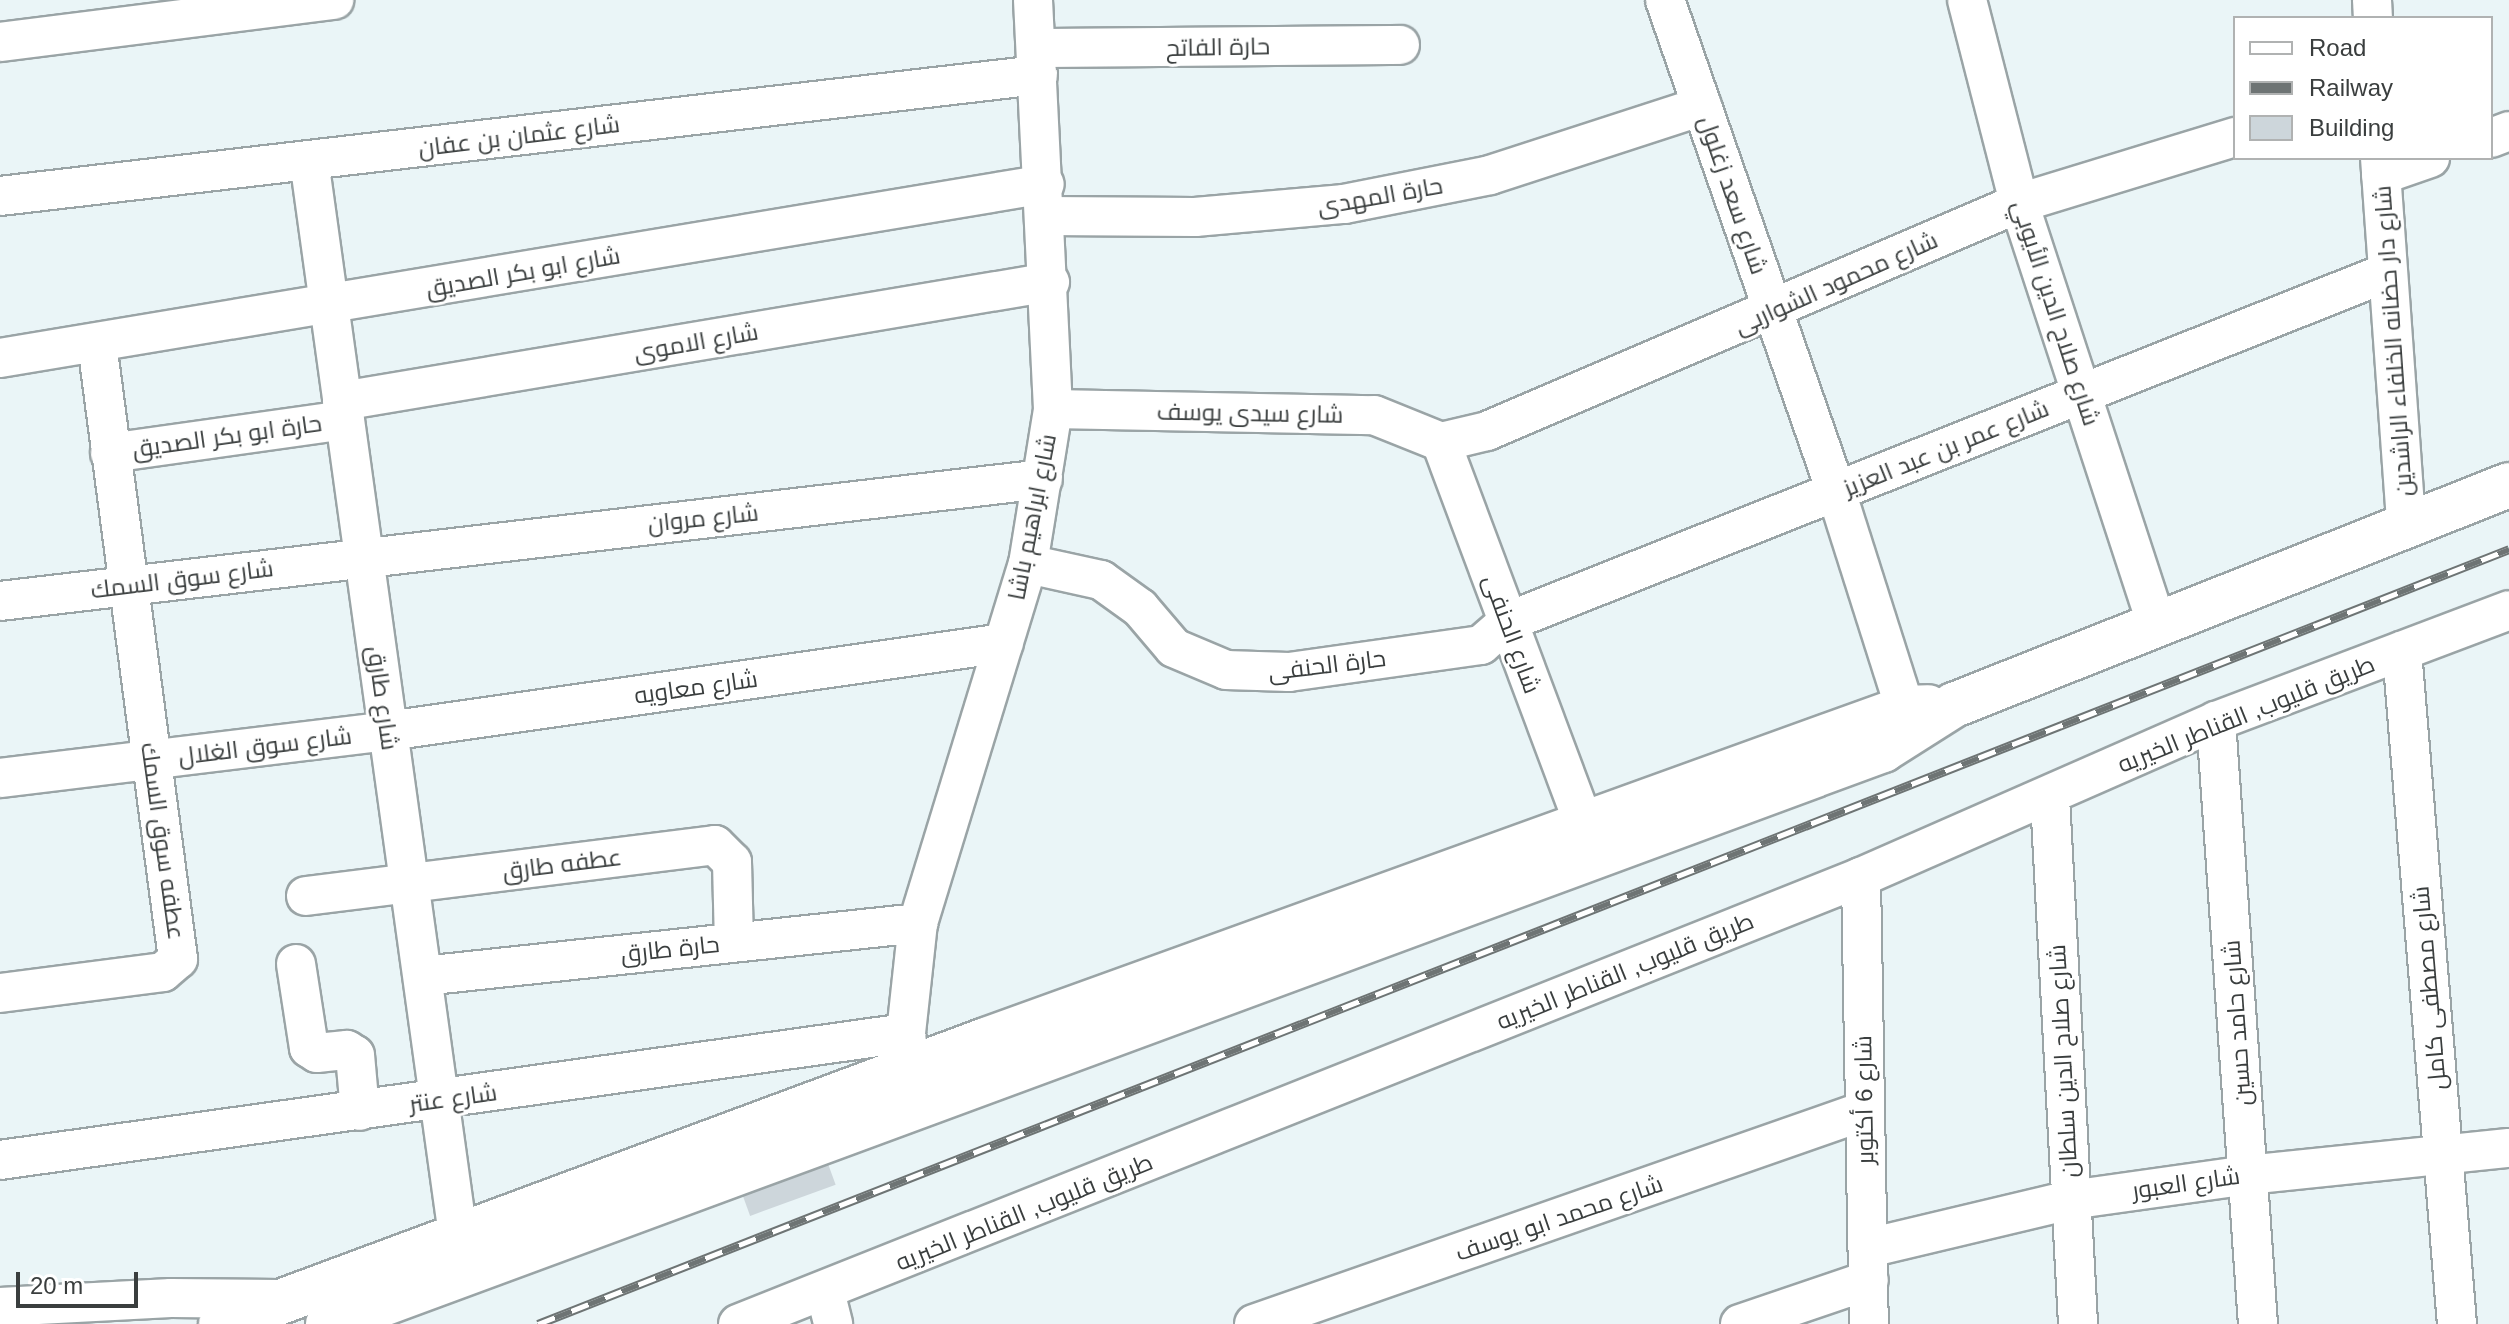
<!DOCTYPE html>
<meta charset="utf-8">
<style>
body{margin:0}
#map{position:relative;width:2509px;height:1324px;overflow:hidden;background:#eaf5f7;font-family:Helvetica,Cairo,sans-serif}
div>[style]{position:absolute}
.building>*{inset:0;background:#cdd6db;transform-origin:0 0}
.roads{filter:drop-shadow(2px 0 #9aa4a6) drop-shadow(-2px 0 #9aa4a6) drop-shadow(0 2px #9aa4a6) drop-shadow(0 -2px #9aa4a6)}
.street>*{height:38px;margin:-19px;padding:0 19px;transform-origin:19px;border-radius:19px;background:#fff}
.secondary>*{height:44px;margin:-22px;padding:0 22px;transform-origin:22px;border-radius:22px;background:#fff}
.rail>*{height:9px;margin-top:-4.5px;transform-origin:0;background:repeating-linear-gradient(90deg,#fff 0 18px,#6e7474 0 36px);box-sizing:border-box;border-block:2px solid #6e7474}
span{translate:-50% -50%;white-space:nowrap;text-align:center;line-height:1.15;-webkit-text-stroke:6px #fff;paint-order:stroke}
.street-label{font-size:24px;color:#3a3e3e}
.legend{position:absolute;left:2233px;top:16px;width:260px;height:144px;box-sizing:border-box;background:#fff;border:2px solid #b0b2b2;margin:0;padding:10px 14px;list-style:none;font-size:24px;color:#3a3e3e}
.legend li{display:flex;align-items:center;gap:16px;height:40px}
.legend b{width:40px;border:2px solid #b0b2b2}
.scale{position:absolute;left:16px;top:1272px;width:122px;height:36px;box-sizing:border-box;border:4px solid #3a3e3e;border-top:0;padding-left:10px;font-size:24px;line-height:28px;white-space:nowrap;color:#3a3e3e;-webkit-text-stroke:6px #fff;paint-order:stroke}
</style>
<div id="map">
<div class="building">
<div style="left:823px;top:1150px;width:37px;height:91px;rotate:70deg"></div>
</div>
<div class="roads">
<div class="street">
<div style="left:1665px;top:0;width:520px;rotate:70.8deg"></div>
<div style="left:1836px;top:491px;width:228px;rotate:72.4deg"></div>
<div style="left:1967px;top:0;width:210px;rotate:75.6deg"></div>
<div style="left:2019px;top:203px;width:441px;rotate:71.9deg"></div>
<div style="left:2372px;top:0;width:18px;rotate:87deg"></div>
<div style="left:0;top:42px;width:337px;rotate:-7.2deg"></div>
<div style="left:1036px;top:48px;width:364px;rotate:-0.5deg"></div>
<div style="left:2491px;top:138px;width:19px;rotate:-21deg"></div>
<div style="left:2380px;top:158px;width:366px;rotate:85.9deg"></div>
<div style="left:309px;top:160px;width:1085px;rotate:82.11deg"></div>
<div style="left:2381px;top:175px;width:52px;rotate:-19.1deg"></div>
<div style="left:0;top:196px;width:1045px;rotate:-6.65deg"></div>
<div style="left:1046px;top:216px;width:149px;rotate:0.4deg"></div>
<div style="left:1195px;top:217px;width:150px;rotate:-5deg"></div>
<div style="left:1344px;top:204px;width:149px;rotate:-11.2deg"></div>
<div style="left:1490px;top:175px;width:223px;rotate:-18deg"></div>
<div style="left:0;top:358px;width:1059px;rotate:-9.45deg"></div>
<div style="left:342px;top:401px;width:718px;rotate:-9.54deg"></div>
<div style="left:1053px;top:409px;width:321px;rotate:1.1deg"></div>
<div style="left:1374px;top:415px;width:72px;rotate:21.9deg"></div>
<div style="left:1441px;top:442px;width:47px;rotate:-13.4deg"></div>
<div style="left:1487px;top:431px;width:579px;rotate:-23.2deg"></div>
<div style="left:2019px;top:203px;width:226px;rotate:-17deg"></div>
<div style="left:1441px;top:442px;width:409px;rotate:69.5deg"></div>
<div style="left:110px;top:453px;width:237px;rotate:-8deg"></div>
<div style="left:1028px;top:564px;width:75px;rotate:12.4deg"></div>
<div style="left:1101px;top:580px;width:48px;rotate:35.7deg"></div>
<div style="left:1140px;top:608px;width:52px;rotate:49.6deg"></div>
<div style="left:1174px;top:648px;width:56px;rotate:22.9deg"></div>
<div style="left:1226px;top:670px;width:63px;rotate:1.8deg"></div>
<div style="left:1289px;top:672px;width:194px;rotate:-8deg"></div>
<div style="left:1481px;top:645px;width:35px;rotate:-41deg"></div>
<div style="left:1507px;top:622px;width:946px;rotate:-21.66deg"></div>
<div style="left:0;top:601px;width:1050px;rotate:-6.67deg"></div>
<div style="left:2402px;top:651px;width:675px;rotate:85.33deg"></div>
<div style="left:2216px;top:721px;width:604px;rotate:86.02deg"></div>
<div style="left:0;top:778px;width:391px;rotate:-6.9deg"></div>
<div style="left:388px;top:731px;width:622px;rotate:-8.13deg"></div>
<div style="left:2050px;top:798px;width:527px;rotate:86.95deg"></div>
<div style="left:1861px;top:877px;width:447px;rotate:89deg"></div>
<div style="left:306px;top:896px;width:412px;rotate:-7.1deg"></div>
<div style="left:715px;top:845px;width:24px;rotate:45deg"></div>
<div style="left:732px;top:862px;width:80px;rotate:88.6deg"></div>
<div style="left:296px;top:964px;width:85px;rotate:81.2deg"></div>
<div style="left:309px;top:1048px;width:9px;rotate:32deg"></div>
<div style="left:317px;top:1053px;width:30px;rotate:-6deg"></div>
<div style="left:347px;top:1050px;width:9px;rotate:32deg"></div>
<div style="left:355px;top:1055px;width:56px;rotate:84.9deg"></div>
<div style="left:423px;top:976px;width:498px;rotate:-6.1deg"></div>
<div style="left:0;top:993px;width:164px;rotate:-7.3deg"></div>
<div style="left:163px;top:972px;width:20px;rotate:-41deg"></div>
<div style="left:178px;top:959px;width:620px;rotate:-97.5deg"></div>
<div style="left:910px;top:1067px;width:34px;rotate:-97deg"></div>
<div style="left:906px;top:1033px;width:111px;rotate:-83.8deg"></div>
<div style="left:918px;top:923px;width:375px;rotate:-73deg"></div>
<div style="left:1028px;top:564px;width:157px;rotate:-80.8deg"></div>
<div style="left:1053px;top:409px;width:409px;rotate:-92.8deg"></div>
<div style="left:0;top:1160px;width:915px;rotate:-7.98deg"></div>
<div style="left:1868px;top:1248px;width:208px;rotate:-13.4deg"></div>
<div style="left:2070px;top:1200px;width:179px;rotate:-8deg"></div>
<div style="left:2247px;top:1175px;width:263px;rotate:-5.9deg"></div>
<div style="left:825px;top:1291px;width:34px;rotate:76deg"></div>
<div style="left:0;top:1307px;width:171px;rotate:-3deg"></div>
<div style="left:171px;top:1298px;width:108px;rotate:0.5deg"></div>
<div style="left:738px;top:1324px;width:1209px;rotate:-21.7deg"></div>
<div style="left:1861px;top:877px;width:388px;rotate:-23.7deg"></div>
<div style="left:2216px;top:721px;width:313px;rotate:-20.7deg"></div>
<div style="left:1254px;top:1324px;width:646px;rotate:-19.25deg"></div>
<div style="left:1740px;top:1324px;width:136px;rotate:-18.8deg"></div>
</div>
<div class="secondary">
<div style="left:221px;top:1324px;width:816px;rotate:-20.37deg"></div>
<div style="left:986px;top:1040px;width:977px;rotate:-19.86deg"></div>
<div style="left:1905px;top:708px;width:23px;rotate:-2deg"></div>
<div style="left:328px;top:1324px;width:1658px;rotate:-20.26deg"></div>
<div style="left:1883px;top:750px;width:84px;rotate:-32.4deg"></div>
<div style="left:1954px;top:705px;width:597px;rotate:-21.62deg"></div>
</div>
</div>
<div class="rail">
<div style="left:538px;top:1324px;width:2118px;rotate:-21.46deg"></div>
</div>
<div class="street-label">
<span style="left:1218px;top:47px;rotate:-1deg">حارة الفاتح</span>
<span style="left:519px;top:136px;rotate:-7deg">شارع عثمان بن عفان</span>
<span style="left:1733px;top:195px;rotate:71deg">شارع سعد زغلول</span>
<span style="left:1380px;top:196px;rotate:-10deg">حارة المهدى</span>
<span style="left:523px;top:272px;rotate:-10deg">شارع ابو بكر الصديق</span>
<span style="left:1836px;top:283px;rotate:-24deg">شارع محمود الشواربى</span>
<span style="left:2056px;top:313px;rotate:72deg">شارع صلاح الدين الأيوبي</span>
<span style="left:2393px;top:341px;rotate:-94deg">شارع دار حضانه الخلفاء الراشدين</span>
<span style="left:696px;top:342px;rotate:-10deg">شارع الاموى</span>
<span style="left:1250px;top:413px;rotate:1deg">شارع سيدى يوسف</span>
<span style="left:227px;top:436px;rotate:-8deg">حارة ابو بكر الصديق</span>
<span style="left:1946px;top:448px;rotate:-22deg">شارع عمر بن عبد العزيز</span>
<span style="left:1032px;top:517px;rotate:-79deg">شارع ابراهيم باشا</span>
<span style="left:703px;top:518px;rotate:-6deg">شارع مروان</span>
<span style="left:182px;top:579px;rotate:-7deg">شارع سوق السمك</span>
<span style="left:1512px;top:634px;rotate:70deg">شارع الحنفى</span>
<span style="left:1327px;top:665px;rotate:-7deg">حارة الحنفى</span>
<span style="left:696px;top:687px;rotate:-8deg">شارع معاويه</span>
<span style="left:383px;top:698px;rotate:82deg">شارع طارق</span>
<span style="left:2246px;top:714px;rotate:-22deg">طريق قليوب, القناطر الخيريه</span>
<span style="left:265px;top:746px;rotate:-7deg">شارع سوق الغلال</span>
<span style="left:163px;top:841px;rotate:82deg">عطفه سوق السمك</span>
<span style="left:562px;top:864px;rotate:-7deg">عطفه طارق</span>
<span style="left:670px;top:949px;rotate:-6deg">حارة طارق</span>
<span style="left:1625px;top:971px;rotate:-22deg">طريق قليوب, القناطر الخيريه</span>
<span style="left:2429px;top:988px;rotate:-95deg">شارع مصطفى كامل</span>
<span style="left:2237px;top:1023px;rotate:-94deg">شارع حامد حسين</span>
<span style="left:2063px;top:1061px;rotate:-93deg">شارع صلاح الدين سلطان</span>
<span style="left:453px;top:1098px;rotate:-8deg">شارع عنتر</span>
<span style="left:1864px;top:1100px;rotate:-91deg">شارع 6 أكتوبر</span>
<span style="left:2186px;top:1183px;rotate:-8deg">شارع العبور</span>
<span style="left:1024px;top:1212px;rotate:-22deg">طريق قليوب, القناطر الخيريه</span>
<span style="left:1559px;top:1218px;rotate:-19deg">شارع محمد ابو يوسف</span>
</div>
<ul class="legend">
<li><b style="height:10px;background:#fff"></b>Road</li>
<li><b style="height:10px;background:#6e7474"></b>Railway</li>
<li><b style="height:22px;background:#cdd6db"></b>Building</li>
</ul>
<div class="scale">20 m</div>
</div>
